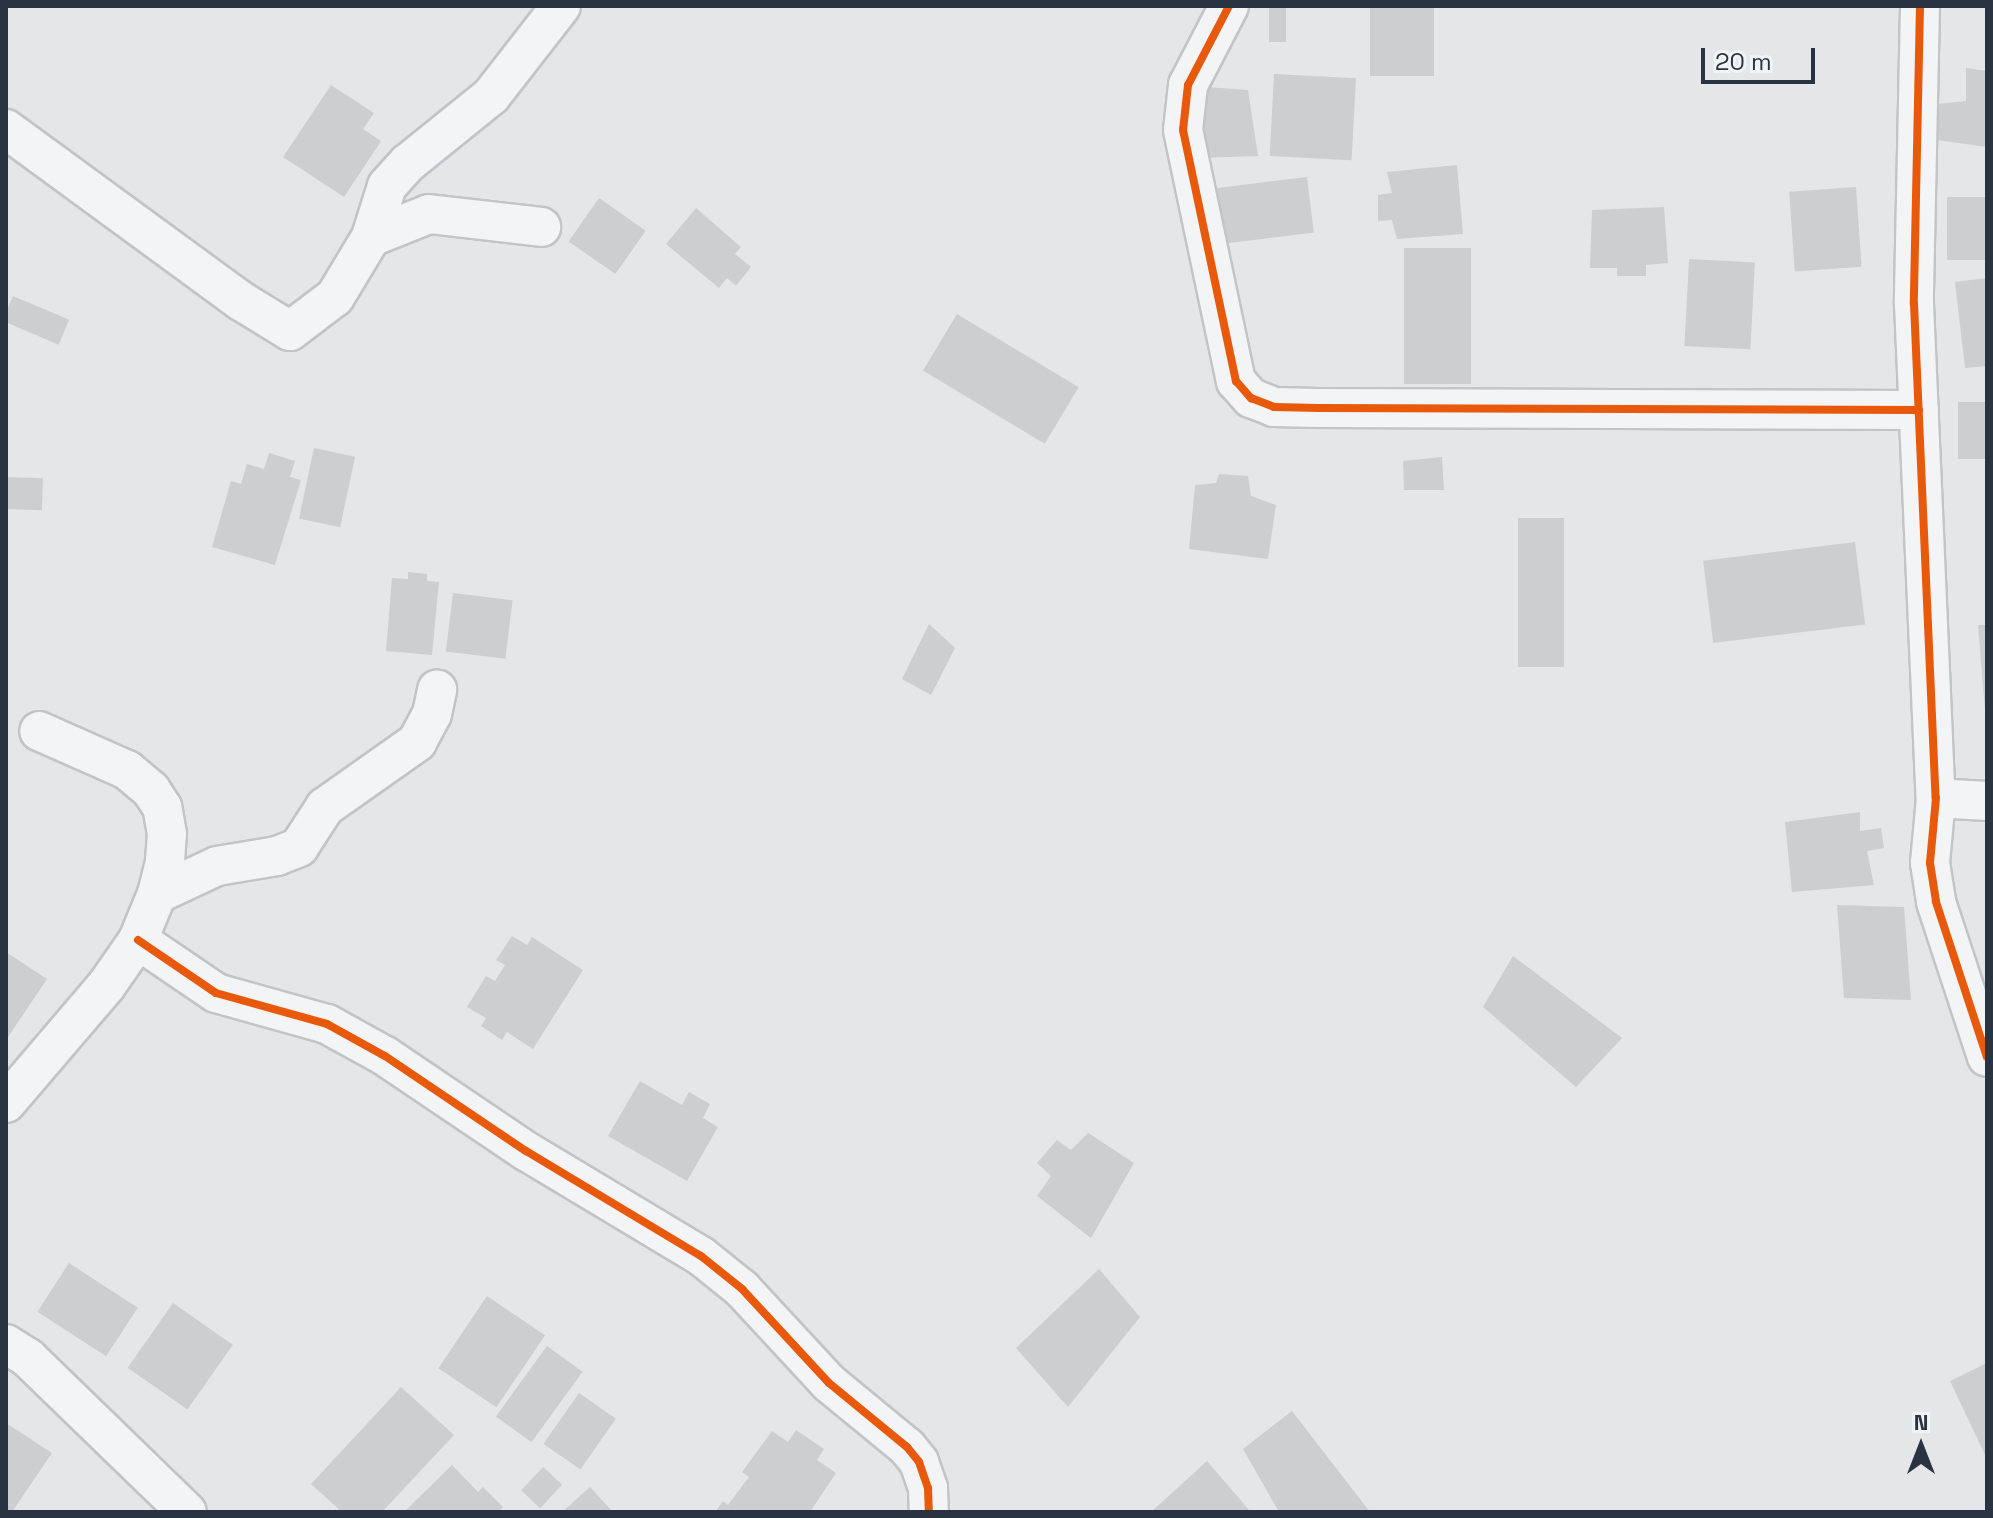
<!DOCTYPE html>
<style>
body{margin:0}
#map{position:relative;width:1993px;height:1518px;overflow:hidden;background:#e4e6e8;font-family:"Space Grotesk",sans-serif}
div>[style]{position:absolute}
.building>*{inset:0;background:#ccced0;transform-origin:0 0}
.roads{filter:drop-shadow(2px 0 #c2c4c6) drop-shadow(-2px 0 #c2c4c6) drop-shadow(0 2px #c2c4c6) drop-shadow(0 -2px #c2c4c6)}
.minor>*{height:38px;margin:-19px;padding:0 19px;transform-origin:19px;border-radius:19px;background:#f2f4f5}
.cycleway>*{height:8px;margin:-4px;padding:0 4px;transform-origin:4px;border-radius:4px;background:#e8590c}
span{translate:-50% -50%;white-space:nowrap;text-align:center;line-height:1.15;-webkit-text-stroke:6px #f1f4f7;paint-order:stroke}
.frame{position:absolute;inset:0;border:8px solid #2a3341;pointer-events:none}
.north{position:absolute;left:1881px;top:1406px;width:80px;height:80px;-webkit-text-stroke:6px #f1f4f7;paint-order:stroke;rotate:0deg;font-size:22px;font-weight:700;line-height:32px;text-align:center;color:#2a3341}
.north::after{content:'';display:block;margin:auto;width:28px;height:36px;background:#2a3341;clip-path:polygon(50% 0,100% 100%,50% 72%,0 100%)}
.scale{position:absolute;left:1701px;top:48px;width:114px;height:36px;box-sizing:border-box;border:4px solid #2a3341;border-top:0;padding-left:10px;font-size:24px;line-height:28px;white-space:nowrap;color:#2a3341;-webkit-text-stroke:6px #f1f4f7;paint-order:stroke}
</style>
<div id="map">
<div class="building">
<div style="left:1269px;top:6px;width:17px;height:36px"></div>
<div style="left:1370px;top:6px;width:64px;height:70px"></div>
<div style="clip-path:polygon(1966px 68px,1987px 71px,1987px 147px,1937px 140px,1937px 104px,1966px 101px)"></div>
<div style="left:1274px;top:74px;width:82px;height:82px;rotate:3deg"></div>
<div style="clip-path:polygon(331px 85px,374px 113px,363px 129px,381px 141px,344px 197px,283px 157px)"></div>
<div style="clip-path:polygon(1192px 86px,1248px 90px,1258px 156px,1196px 158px)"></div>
<div style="clip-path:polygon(1457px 165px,1463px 234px,1397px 239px,1392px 220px,1378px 221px,1378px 195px,1392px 193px,1387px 172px)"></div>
<div style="left:1307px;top:177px;width:56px;height:98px;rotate:83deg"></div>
<div style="left:1856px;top:187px;width:80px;height:67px;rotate:86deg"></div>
<div style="left:1987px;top:197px;width:63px;height:40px;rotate:90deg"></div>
<div style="left:599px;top:198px;width:57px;height:53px;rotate:35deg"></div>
<div style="clip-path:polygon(1664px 207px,1668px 263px,1646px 265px,1646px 276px,1617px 276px,1617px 268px,1590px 268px,1592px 210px)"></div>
<div style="clip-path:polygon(696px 208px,741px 247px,735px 254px,751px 267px,736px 286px,727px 278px,719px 288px,666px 244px)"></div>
<div style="left:1404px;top:248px;width:67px;height:136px"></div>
<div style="left:1689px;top:259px;width:66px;height:87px;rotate:3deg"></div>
<div style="clip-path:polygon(1987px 278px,1987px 366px,1965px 368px,1955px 282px)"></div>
<div style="left:13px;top:296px;width:61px;height:27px;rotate:23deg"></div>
<div style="left:957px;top:314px;width:142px;height:66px;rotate:31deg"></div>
<div style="left:1987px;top:402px;width:57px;height:29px;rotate:90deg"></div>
<div style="left:314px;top:448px;width:42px;height:72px;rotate:12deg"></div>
<div style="clip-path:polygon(269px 453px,295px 461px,290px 477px,301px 480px,275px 565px,212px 547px,231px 481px,241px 484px,247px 464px,264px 469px)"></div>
<div style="clip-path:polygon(1442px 457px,1444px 490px,1404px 490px,1403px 461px)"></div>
<div style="clip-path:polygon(1219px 474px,1248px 476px,1251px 496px,1276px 505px,1268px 559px,1189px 549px,1195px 485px,1216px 483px)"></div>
<div style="left:6px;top:477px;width:37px;height:32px;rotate:2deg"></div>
<div style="left:1518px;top:518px;width:46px;height:149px"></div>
<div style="left:1855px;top:542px;width:83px;height:153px;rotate:83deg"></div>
<div style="clip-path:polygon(408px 572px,427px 574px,427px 581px,439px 582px,432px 655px,386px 651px,392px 578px,408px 579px)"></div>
<div style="left:453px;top:593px;width:60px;height:59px;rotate:7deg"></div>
<div style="clip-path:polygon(929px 624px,955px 648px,931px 695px,902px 679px)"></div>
<div style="clip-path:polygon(1978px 625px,1987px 625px,1987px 711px,1985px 711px)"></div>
<div style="clip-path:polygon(1860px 812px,1860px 831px,1881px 828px,1884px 848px,1867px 851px,1874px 885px,1792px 892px,1785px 822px)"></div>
<div style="clip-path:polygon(1837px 905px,1904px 907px,1911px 1000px,1844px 998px)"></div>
<div style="clip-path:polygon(512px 936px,527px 945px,532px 937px,583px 970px,533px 1049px,507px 1032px,502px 1040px,481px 1026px,486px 1018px,467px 1007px,486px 976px,495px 981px,505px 965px,496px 960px)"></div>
<div style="clip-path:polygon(6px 952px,47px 979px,6px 1040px)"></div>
<div style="clip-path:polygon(1513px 956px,1622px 1038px,1576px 1087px,1483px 1007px)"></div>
<div style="clip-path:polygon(640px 1081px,682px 1105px,689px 1092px,710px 1104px,703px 1118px,718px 1127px,687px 1181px,608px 1136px)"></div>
<div style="clip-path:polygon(1088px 1133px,1134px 1163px,1091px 1238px,1037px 1196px,1051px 1176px,1037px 1163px,1057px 1140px,1071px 1150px)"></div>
<div style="left:69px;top:1263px;width:82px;height:58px;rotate:33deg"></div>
<div style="clip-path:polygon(1099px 1269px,1140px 1317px,1068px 1407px,1016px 1348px)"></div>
<div style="left:487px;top:1296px;width:70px;height:87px;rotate:34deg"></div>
<div style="left:173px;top:1303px;width:73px;height:79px;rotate:35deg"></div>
<div style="left:547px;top:1346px;width:44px;height:87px;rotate:36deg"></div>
<div style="clip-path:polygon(1987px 1363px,1987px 1459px,1950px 1381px)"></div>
<div style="clip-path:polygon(401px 1387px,454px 1435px,382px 1512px,342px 1512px,311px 1484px)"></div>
<div style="left:579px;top:1393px;width:45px;height:62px;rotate:35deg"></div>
<div style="clip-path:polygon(1292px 1411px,1370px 1512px,1279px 1512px,1243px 1449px)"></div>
<div style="clip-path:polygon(6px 1423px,52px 1453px,12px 1512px,6px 1512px)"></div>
<div style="clip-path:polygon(796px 1430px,824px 1449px,817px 1460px,836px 1473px,810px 1512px,715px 1512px,723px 1501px,728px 1505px,749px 1477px,742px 1472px,772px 1431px,788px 1442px)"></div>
<div style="clip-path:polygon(1207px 1461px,1249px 1510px,1151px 1512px)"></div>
<div style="clip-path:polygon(452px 1465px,478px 1492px,483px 1487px,503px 1507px,498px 1512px,404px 1512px)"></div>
<div style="left:543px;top:1467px;width:26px;height:32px;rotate:43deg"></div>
<div style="clip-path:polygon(590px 1487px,613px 1512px,562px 1512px)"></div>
</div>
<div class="roads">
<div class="minor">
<div style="left:1229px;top:6px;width:89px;rotate:117.4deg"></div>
<div style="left:1188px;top:85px;width:45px;rotate:96.3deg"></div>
<div style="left:1183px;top:130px;width:257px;rotate:78.1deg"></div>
<div style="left:1236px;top:381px;width:23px;rotate:49deg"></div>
<div style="left:1251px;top:398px;width:25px;rotate:21deg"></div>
<div style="left:1274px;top:407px;width:45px;rotate:1.3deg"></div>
<div style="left:1319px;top:408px;width:600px;rotate:0.19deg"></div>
<div style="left:1920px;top:6px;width:298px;rotate:91.2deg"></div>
<div style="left:1914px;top:304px;width:494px;rotate:87.5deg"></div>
<div style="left:1936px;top:798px;width:65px;rotate:95.3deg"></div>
<div style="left:1930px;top:863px;width:39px;rotate:81deg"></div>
<div style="left:1936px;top:902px;width:163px;rotate:71.8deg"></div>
<div style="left:6px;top:129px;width:291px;rotate:36.2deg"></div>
<div style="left:241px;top:301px;width:57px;rotate:31.5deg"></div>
<div style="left:290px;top:331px;width:56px;rotate:-37.1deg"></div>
<div style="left:335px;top:297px;width:70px;rotate:-59deg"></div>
<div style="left:371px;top:237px;width:53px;rotate:-72.6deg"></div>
<div style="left:387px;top:186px;width:31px;rotate:-48deg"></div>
<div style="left:408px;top:163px;width:107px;rotate:-38.9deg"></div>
<div style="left:491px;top:96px;width:114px;rotate:-52.1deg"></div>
<div style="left:371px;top:237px;width:62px;rotate:-21.6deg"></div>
<div style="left:429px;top:214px;width:113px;rotate:6.6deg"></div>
<div style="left:1936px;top:798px;width:51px;rotate:3.4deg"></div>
<div style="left:157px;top:894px;width:66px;rotate:-25deg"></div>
<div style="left:217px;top:866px;width:61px;rotate:-9.5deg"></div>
<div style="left:277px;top:856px;width:24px;rotate:-22deg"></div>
<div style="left:299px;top:847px;width:48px;rotate:-57deg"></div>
<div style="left:325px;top:807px;width:113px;rotate:-35.2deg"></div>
<div style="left:417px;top:742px;width:32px;rotate:-62deg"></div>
<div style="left:432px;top:714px;width:25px;rotate:-78deg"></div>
<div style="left:138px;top:940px;width:94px;rotate:34.2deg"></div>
<div style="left:216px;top:993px;width:115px;rotate:15.6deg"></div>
<div style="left:327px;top:1024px;width:66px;rotate:28.9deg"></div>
<div style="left:385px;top:1056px;width:170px;rotate:34deg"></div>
<div style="left:526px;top:1151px;width:204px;rotate:31deg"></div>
<div style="left:701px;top:1256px;width:53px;rotate:38.8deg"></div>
<div style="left:742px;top:1289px;width:128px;rotate:47.2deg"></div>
<div style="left:829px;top:1383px;width:101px;rotate:39.4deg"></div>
<div style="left:907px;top:1447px;width:19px;rotate:51deg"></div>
<div style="left:919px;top:1462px;width:28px;rotate:71deg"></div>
<div style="left:928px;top:1488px;width:24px;rotate:88deg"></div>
<div style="left:6px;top:1103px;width:154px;rotate:-49.5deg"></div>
<div style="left:106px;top:986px;width:56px;rotate:-55.2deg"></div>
<div style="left:138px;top:940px;width:50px;rotate:-67.6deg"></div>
<div style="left:157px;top:894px;width:34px;rotate:-76deg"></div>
<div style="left:165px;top:861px;width:27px;rotate:-86deg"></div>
<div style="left:167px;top:834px;width:27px;rotate:-100deg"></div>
<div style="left:162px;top:807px;width:20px;rotate:-123deg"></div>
<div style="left:151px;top:790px;width:31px;rotate:-140deg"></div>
<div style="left:127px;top:770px;width:96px;rotate:-156.1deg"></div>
<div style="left:6px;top:1344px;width:26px;rotate:32deg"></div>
<div style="left:28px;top:1358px;width:221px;rotate:44.1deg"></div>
</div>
</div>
<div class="cycleway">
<div style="left:1229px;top:6px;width:89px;rotate:117.4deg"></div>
<div style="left:1188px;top:85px;width:45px;rotate:96.3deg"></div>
<div style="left:1183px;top:130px;width:257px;rotate:78.1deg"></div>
<div style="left:1236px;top:381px;width:23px;rotate:49deg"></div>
<div style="left:1251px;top:398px;width:25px;rotate:21deg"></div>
<div style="left:1274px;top:407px;width:45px;rotate:1.3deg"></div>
<div style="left:1319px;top:408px;width:600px;rotate:0.19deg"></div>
<div style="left:1920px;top:6px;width:298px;rotate:91.2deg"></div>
<div style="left:1914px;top:304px;width:494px;rotate:87.5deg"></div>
<div style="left:1936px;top:798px;width:65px;rotate:95.3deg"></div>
<div style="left:1930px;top:863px;width:39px;rotate:81deg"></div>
<div style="left:1936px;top:902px;width:163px;rotate:71.8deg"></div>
<div style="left:138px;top:940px;width:94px;rotate:34.2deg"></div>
<div style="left:216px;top:993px;width:115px;rotate:15.6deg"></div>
<div style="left:327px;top:1024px;width:66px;rotate:28.9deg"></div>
<div style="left:385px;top:1056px;width:170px;rotate:34deg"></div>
<div style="left:526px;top:1151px;width:204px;rotate:31deg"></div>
<div style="left:701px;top:1256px;width:53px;rotate:38.8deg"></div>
<div style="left:742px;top:1289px;width:128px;rotate:47.2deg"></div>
<div style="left:829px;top:1383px;width:101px;rotate:39.4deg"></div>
<div style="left:907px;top:1447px;width:19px;rotate:51deg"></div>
<div style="left:919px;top:1462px;width:28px;rotate:71deg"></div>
<div style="left:928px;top:1488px;width:24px;rotate:88deg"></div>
</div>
<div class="frame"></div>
<div class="north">N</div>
<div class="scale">20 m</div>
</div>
